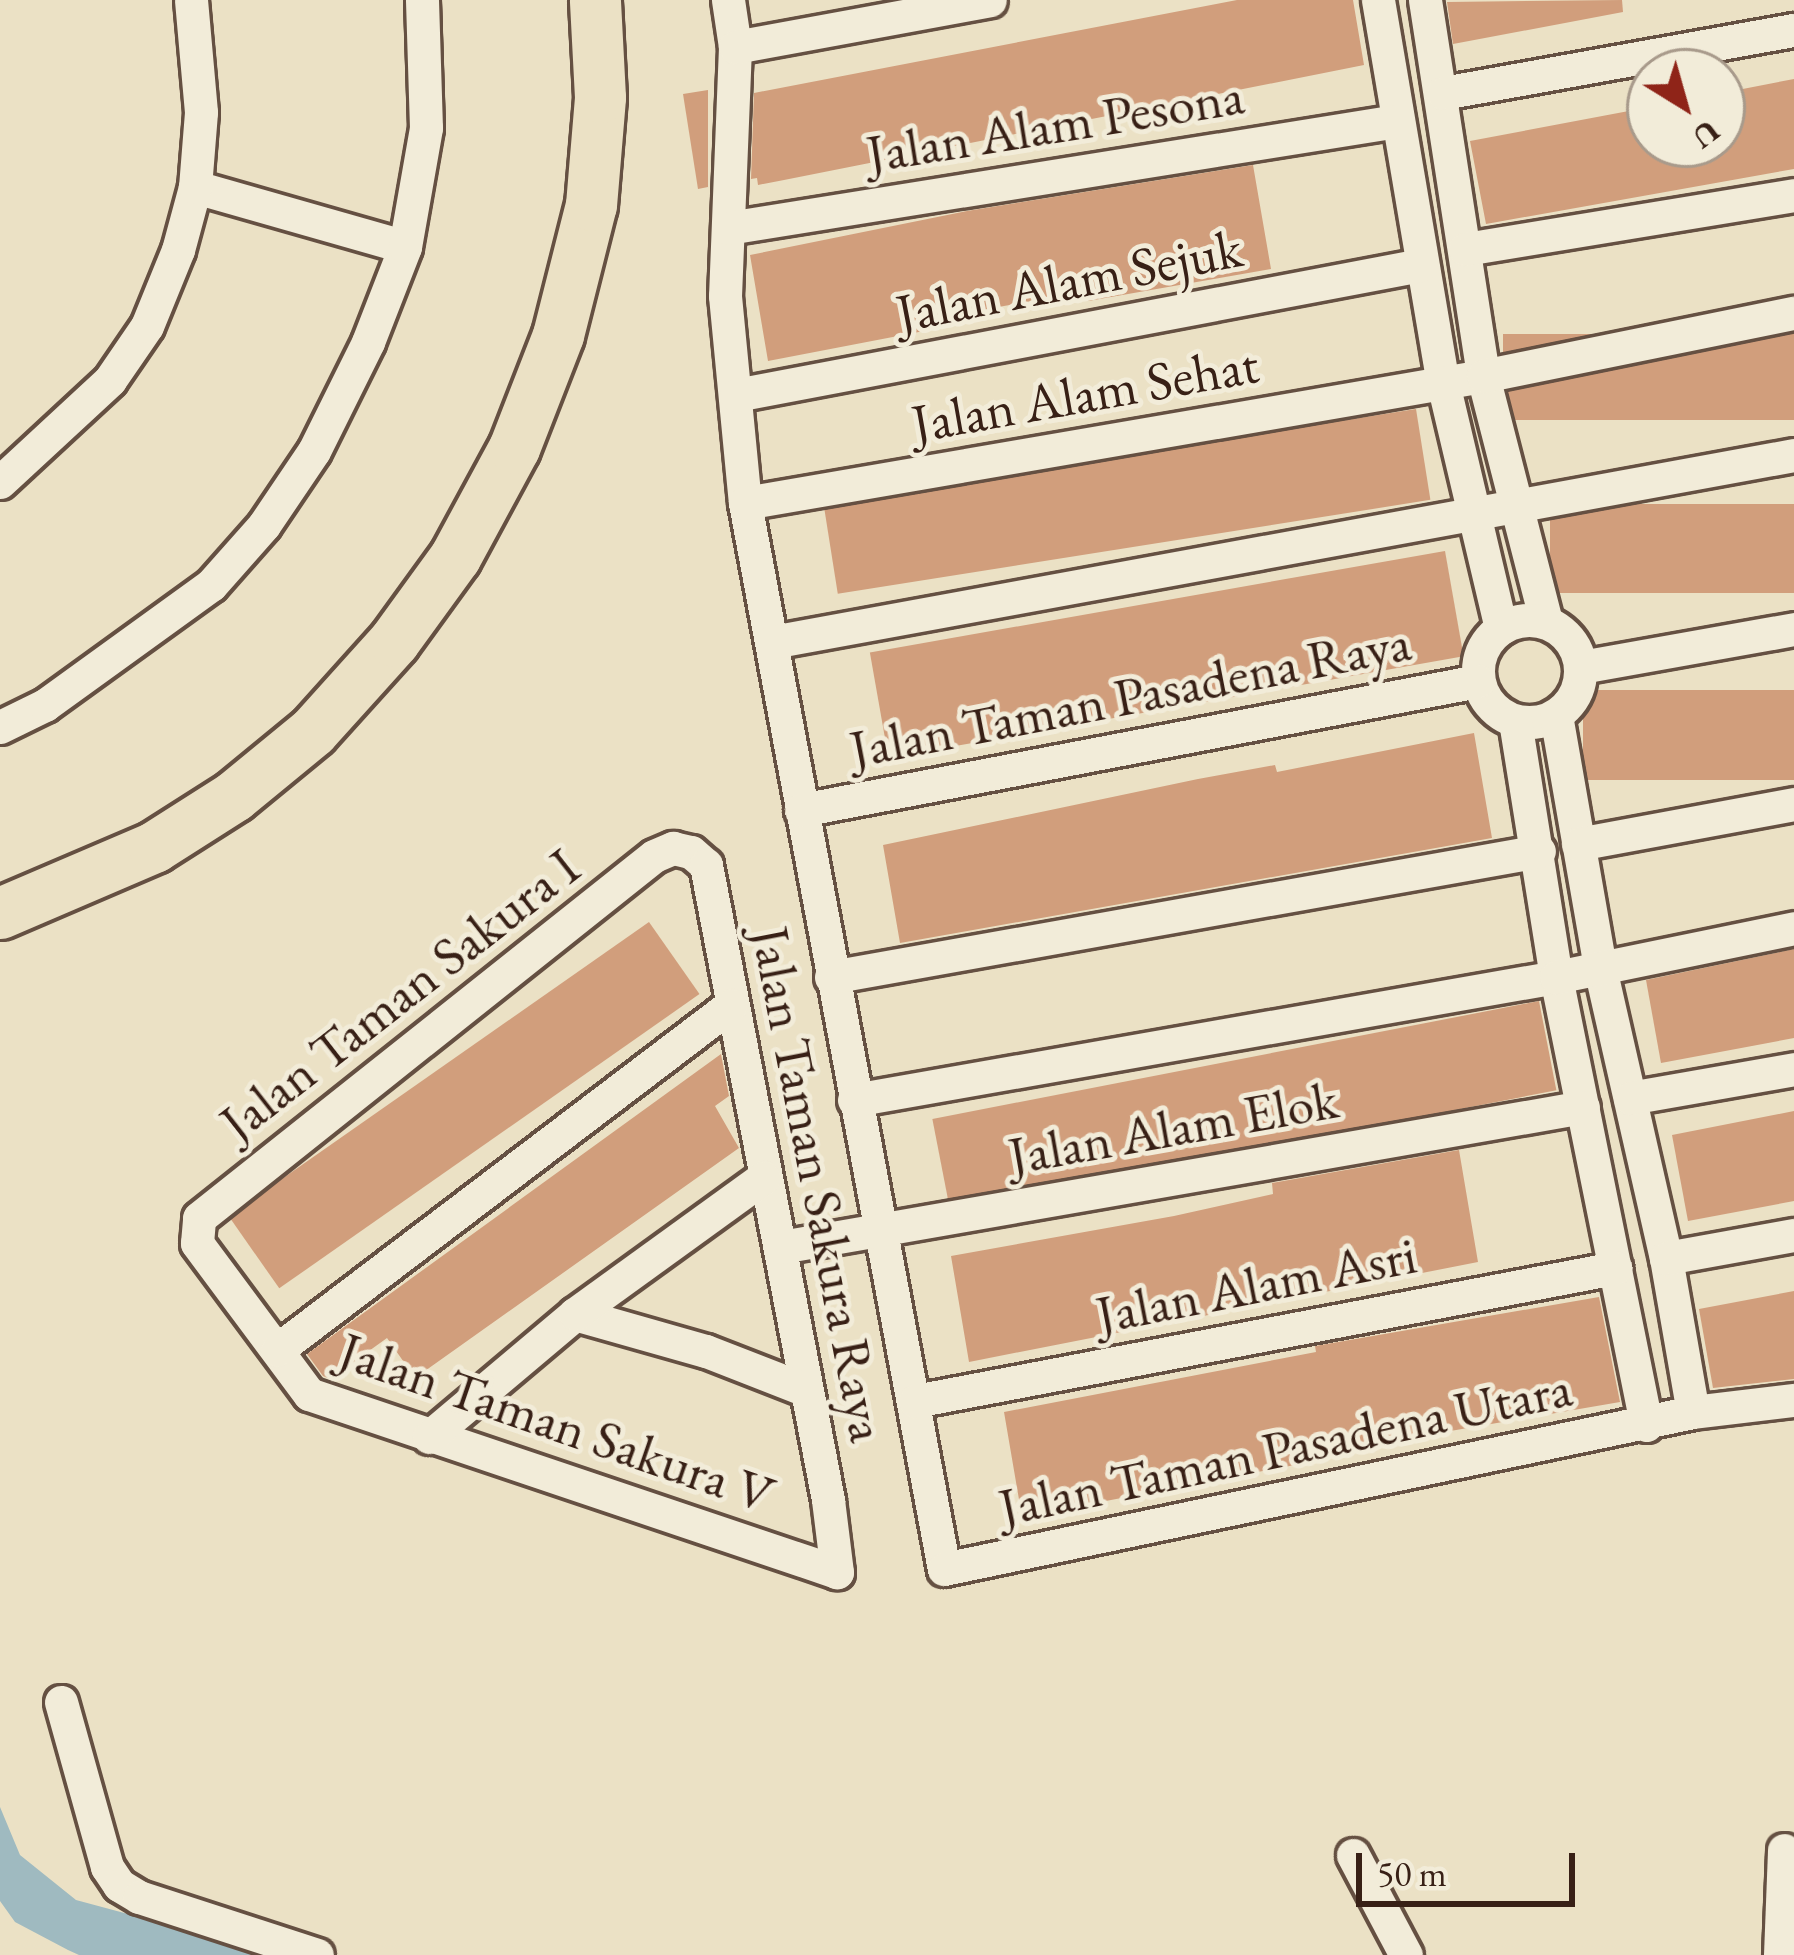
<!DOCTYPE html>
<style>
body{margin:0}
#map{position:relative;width:1794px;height:1955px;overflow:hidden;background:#ebe1c5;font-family:"EB Garamond",serif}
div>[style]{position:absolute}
.water>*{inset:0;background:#9fbac0}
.building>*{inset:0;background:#d19e7c;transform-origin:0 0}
.roads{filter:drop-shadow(3px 0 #655042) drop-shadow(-3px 0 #655042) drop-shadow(0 3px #655042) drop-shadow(0 -3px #655042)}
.street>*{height:33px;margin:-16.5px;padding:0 16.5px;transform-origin:16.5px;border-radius:16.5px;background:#f2ecd9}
.street>.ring{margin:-16.5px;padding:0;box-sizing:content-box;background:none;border:33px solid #f2ecd9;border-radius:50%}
.primary>*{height:51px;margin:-25.5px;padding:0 25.5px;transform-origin:25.5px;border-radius:25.5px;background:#ebe1c5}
span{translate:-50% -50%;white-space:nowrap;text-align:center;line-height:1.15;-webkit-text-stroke:10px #f2ecd9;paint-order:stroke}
.street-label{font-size:54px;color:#382016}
.north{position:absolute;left:1626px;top:48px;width:120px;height:120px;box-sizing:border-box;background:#f2ecd9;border:3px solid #a89a8b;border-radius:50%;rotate:143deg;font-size:33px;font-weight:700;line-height:48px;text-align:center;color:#382016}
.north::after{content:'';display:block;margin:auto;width:42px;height:54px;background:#8f2418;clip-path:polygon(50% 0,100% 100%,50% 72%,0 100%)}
.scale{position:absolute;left:1356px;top:1853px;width:219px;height:54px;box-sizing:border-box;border:6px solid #382016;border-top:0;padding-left:15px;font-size:36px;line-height:42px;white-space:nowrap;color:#382016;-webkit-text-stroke:9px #f2ecd9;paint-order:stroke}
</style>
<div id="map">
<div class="water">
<div style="clip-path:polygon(0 1807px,20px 1855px,76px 1900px,280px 1955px,79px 1955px,68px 1950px,15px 1922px,0 1901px)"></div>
</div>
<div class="building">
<div style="clip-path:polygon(1237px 0,1353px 0,1364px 65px,784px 180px,758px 185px,757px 178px,751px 179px,754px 93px)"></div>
<div style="clip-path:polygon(1622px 0,1623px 12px,1453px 44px,1447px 2px)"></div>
<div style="clip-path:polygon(1794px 79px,1794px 169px,1486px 224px,1470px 141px,1650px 107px,1650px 144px,1722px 144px,1722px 93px)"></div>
<div style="clip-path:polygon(708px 90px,708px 187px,698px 189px,683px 94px)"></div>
<div style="clip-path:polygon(1253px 165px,1271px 269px,1088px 301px,1087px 291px,948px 316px,950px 326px,768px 361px,750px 255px,967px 211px)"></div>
<div style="left:1794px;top:334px;width:86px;height:291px;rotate:90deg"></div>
<div style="left:1416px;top:409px;width:92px;height:600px;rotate:81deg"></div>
<div style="left:1794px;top:504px;width:89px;height:244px;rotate:90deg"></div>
<div style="left:1445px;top:551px;width:107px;height:584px;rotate:80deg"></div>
<div style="left:1794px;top:690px;width:90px;height:211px;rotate:90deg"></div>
<div style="clip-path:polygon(1474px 733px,1492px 838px,900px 943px,883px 845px,1198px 779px,1275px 765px,1277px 772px)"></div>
<div style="left:649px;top:922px;width:88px;height:513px;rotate:55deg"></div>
<div style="clip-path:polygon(1794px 949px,1794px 1038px,1661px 1063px,1646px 980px)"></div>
<div style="left:1539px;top:1001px;width:91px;height:618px;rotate:79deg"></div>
<div style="clip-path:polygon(721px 1054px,729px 1096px,715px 1106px,739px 1148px,415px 1378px,387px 1338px,330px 1379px,323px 1376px,307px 1354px)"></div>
<div style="clip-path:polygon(1794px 1111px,1794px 1201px,1688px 1221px,1672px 1135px)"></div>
<div style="clip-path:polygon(1459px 1150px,1478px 1262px,969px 1362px,951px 1256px,1174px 1216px,1273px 1194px,1272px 1183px)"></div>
<div style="clip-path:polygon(1794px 1291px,1794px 1379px,1713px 1388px,1699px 1309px)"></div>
<div style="clip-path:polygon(1599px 1297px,1620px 1402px,1299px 1457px,1300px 1464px,1022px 1517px,1004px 1412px,1316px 1352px,1315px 1346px)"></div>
</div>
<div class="roads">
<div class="street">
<div style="left:728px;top:0;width:48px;rotate:81.5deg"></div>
<div style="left:735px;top:47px;width:249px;rotate:92.3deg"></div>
<div style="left:725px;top:296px;width:208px;rotate:84.5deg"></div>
<div style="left:745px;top:503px;width:1084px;rotate:79.43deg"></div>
<div style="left:944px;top:1569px;width:765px;rotate:-11.84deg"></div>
<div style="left:1693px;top:1412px;width:102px;rotate:-6.8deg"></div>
<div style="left:1378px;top:0;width:388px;rotate:80.4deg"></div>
<div style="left:1443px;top:383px;width:252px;rotate:76.7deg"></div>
<div style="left:1425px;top:0;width:380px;rotate:81.2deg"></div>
<div style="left:1483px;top:376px;width:254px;rotate:75.6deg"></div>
<div style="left:735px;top:47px;width:259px;rotate:-10.4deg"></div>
<div style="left:1443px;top:93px;width:357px;rotate:-10.2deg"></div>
<div style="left:195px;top:187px;width:218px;rotate:15.9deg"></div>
<div style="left:728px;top:228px;width:678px;rotate:-9.09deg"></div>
<div style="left:1465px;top:249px;width:333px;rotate:-9.3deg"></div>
<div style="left:736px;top:395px;width:697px;rotate:-10.75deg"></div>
<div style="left:0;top:482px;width:150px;rotate:-42.8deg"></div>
<div style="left:110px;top:380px;width:65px;rotate:-55.6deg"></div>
<div style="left:147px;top:326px;width:82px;rotate:-67.8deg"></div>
<div style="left:178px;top:250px;width:65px;rotate:-74.9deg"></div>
<div style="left:195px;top:187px;width:75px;rotate:-85.4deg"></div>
<div style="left:201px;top:112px;width:112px;rotate:-95.1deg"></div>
<div style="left:745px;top:503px;width:749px;rotate:-9.76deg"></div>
<div style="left:1483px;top:376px;width:317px;rotate:-11.5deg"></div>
<div class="ring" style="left:1478px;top:620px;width:69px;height:69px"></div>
<div style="left:772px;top:642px;width:1039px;rotate:-10.37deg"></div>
<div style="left:1581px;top:667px;width:216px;rotate:-10.1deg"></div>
<div style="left:1556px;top:715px;width:257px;rotate:80.1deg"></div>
<div style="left:1600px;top:968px;width:297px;rotate:77.2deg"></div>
<div style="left:1666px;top:1258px;width:156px;rotate:80.1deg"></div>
<div style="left:1515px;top:721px;width:259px;rotate:80.9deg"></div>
<div style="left:1556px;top:977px;width:457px;rotate:78.6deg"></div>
<div style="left:0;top:727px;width:50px;rotate:-26.1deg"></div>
<div style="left:45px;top:705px;width:205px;rotate:-35.9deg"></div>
<div style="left:211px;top:585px;width:80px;rotate:-48.5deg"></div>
<div style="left:264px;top:525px;width:89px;rotate:-56deg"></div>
<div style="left:314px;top:451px;width:122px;rotate:-63.6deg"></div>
<div style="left:368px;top:342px;width:102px;rotate:-68.7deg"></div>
<div style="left:405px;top:247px;width:121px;rotate:-80deg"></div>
<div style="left:426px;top:128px;width:128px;rotate:-91.8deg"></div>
<div style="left:801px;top:810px;width:689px;rotate:-10.79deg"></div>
<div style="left:1578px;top:844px;width:220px;rotate:-10.5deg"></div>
<div style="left:673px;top:848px;width:18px;rotate:13deg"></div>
<div style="left:691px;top:852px;width:20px;rotate:41deg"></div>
<div style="left:706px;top:865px;width:647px;rotate:79.12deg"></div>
<div style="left:828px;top:1500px;width:73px;rotate:82.9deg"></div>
<div style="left:837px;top:1572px;width:557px;rotate:-161.37deg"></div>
<div style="left:309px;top:1394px;width:188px;rotate:-126.6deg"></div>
<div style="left:197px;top:1243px;width:25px;rotate:-85deg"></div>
<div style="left:199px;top:1218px;width:581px;rotate:-38.51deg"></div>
<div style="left:654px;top:856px;width:21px;rotate:-23deg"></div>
<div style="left:831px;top:977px;width:719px;rotate:-10.09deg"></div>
<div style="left:1630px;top:1098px;width:167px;rotate:-10deg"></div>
<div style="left:854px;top:1100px;width:713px;rotate:-9.94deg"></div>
<div style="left:1556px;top:977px;width:243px;rotate:-11.6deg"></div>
<div style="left:781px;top:1247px;width:814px;rotate:-9.9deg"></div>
<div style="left:1666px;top:1258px;width:130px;rotate:-10.2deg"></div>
<div style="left:575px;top:1314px;width:136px;rotate:15.8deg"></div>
<div style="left:706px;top:1351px;width:107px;rotate:21.3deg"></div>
<div style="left:277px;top:1350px;width:570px;rotate:-37.23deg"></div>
<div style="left:915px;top:1401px;width:713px;rotate:-10.76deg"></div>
<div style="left:429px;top:1437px;width:191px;rotate:-40.1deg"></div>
<div style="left:575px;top:1314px;width:233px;rotate:-35.9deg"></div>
<div style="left:61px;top:1702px;width:171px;rotate:74.4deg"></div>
<div style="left:107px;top:1867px;width:22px;rotate:56deg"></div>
<div style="left:119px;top:1885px;width:23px;rotate:31deg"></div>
<div style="left:139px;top:1897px;width:187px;rotate:18deg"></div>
<div style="left:1353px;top:1855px;width:113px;rotate:62.1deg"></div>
<div style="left:1780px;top:1955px;width:105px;rotate:-87.8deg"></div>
</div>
<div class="primary">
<div style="left:0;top:913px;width:168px;rotate:-23.2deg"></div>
<div style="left:154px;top:847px;width:95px;rotate:-32.5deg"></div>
<div style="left:234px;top:796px;width:102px;rotate:-39.4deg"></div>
<div style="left:313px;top:731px;width:121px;rotate:-48deg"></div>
<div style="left:394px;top:641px;width:104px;rotate:-54deg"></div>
<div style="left:455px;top:557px;width:124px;rotate:-61.6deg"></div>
<div style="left:514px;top:448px;width:121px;rotate:-68.7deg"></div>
<div style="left:558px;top:335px;width:134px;rotate:-75.8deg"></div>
<div style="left:591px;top:205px;width:108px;rotate:-85.2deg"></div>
<div style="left:600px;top:97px;width:97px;rotate:-93deg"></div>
</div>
</div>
<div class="street-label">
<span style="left:1055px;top:124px;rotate:-9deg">Jalan Alam Pesona</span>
<span style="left:1069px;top:280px;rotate:-11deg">Jalan Alam Sejuk</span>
<span style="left:1085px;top:393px;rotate:-10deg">Jalan Alam Sehat</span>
<span style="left:1130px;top:695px;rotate:-11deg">Jalan Taman Pasadena Raya</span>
<span style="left:399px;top:994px;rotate:-38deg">Jalan Taman Sakura I</span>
<span style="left:1173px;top:1127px;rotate:-10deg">Jalan Alam Elok</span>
<span style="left:820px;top:1184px;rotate:79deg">Jalan Taman Sakura Raya</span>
<span style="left:1256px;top:1284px;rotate:-11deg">Jalan Alam Asri</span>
<span style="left:557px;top:1422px;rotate:19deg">Jalan Taman Sakura V</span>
<span style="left:1285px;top:1447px;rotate:-12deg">Jalan Taman Pasadena Utara</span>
</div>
<div class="north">U</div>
<div class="scale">50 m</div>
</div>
